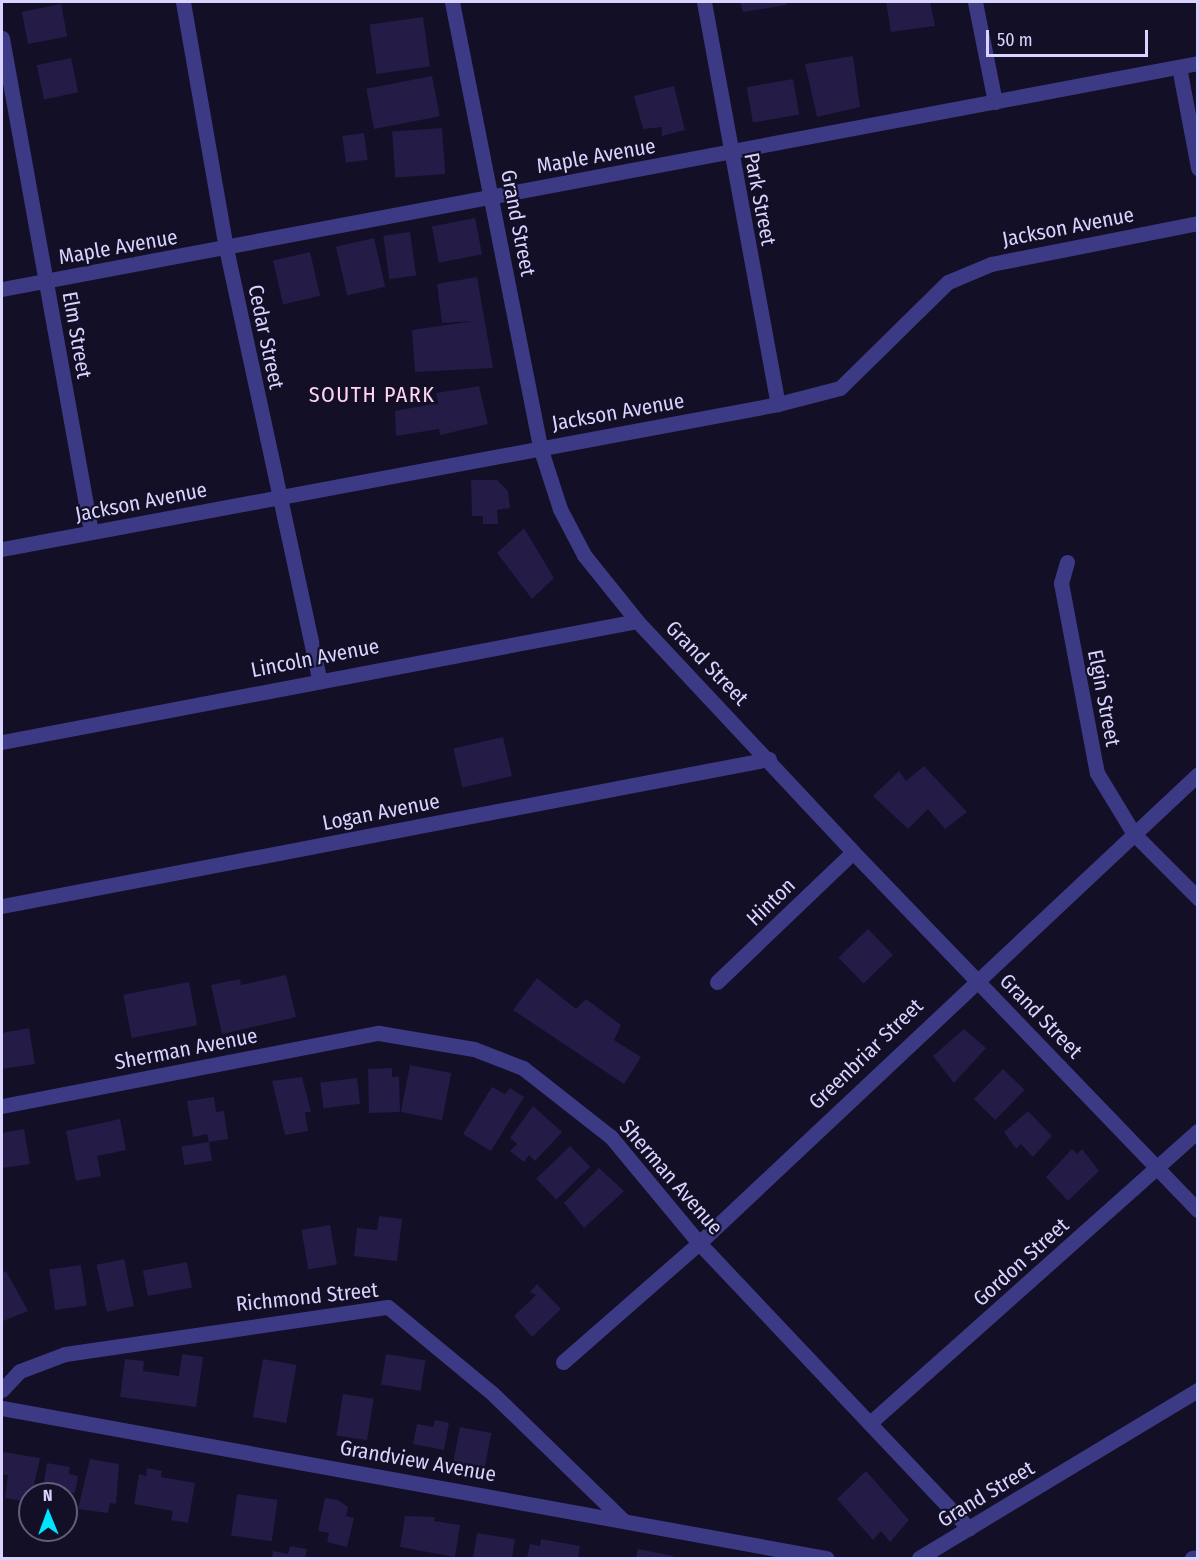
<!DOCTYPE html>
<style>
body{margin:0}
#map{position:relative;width:1199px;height:1560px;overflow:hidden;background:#130f26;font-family:"Fira Sans Condensed",sans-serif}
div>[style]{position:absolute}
.building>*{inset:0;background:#241b47;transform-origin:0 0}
.minor>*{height:15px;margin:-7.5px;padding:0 7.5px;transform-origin:7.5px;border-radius:7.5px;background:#3d3a85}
span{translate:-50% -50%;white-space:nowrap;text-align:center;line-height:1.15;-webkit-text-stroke:4.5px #130f26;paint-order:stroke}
.street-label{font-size:21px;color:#d9d4ff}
.neighbourhood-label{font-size:22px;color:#ffd6f0;letter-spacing:1.5px}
.frame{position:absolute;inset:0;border:3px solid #d9d4ff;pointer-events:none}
.north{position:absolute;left:18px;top:1482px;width:60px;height:60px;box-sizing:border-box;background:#130f26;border:2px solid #625e7d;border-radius:50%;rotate:359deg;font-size:16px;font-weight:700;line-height:24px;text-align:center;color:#d9d4ff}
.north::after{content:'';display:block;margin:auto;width:21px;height:27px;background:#00e5ff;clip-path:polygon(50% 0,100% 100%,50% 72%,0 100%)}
.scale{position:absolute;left:986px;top:30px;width:162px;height:27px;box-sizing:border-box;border:3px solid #d9d4ff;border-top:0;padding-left:8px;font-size:18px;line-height:21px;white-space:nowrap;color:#d9d4ff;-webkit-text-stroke:4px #130f26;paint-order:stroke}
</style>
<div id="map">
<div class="building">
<div style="clip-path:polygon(740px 2px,786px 2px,787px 5px,743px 12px)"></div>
<div style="clip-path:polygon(886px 2px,930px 2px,935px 26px,891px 32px)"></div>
<div style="left:61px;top:4px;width:33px;height:40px;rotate:79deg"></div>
<div style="left:423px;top:17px;width:50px;height:54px;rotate:82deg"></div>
<div style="clip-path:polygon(853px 56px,860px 107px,817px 117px,805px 64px)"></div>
<div style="left:71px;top:58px;width:35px;height:35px;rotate:78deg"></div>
<div style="left:432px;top:76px;width:41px;height:67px;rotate:79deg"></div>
<div style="left:793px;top:79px;width:36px;height:47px;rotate:80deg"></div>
<div style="clip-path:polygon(674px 86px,685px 130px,662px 136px,662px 127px,643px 129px,634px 96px)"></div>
<div style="left:442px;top:128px;width:46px;height:50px;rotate:86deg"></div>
<div style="left:364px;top:133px;width:27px;height:22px;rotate:82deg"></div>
<div style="left:475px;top:218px;width:37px;height:44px;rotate:79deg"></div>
<div style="left:410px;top:232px;width:44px;height:27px;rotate:82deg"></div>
<div style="left:374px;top:238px;width:50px;height:39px;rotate:77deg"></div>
<div style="left:310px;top:252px;width:45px;height:38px;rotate:77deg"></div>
<div style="clip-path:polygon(477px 277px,493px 368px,415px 372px,412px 330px,474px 321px,442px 323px,437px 284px)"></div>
<div style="clip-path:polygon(479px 386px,488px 424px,440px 435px,439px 429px,396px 436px,395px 411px,438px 403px,436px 393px)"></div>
<div style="clip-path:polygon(471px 480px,497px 480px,508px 491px,510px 508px,497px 510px,498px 524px,483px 524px,483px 516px,472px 516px)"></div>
<div style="clip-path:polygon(524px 528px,554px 578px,532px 599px,497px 553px)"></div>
<div style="left:503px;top:737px;width:40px;height:51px;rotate:77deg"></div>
<div style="clip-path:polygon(924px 766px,967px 812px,945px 829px,928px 809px,908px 829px,873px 796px,899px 771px,906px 781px)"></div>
<div style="left:868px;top:929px;width:36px;height:41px;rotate:46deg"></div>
<div style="clip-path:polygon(286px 975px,296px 1017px,222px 1034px,211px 985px,240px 979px,241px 985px)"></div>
<div style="clip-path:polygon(537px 978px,576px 1009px,586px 999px,621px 1025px,614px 1040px,641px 1057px,624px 1084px,513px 1010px)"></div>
<div style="left:189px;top:982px;width:44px;height:67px;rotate:79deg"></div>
<div style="clip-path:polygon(29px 1028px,35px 1064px,2px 1069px,2px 1033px)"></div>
<div style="clip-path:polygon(964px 1029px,986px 1048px,954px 1083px,933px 1056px)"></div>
<div style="left:410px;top:1065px;width:42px;height:48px;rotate:11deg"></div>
<div style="clip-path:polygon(392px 1068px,392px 1077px,399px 1077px,400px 1112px,369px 1113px,368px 1069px)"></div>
<div style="left:1003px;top:1069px;width:30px;height:42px;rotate:44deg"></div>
<div style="clip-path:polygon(302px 1077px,311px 1112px,305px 1112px,308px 1131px,285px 1135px,272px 1081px)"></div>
<div style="left:357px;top:1078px;width:26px;height:37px;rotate:83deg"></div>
<div style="clip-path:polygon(492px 1087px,505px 1094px,510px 1088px,524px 1097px,491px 1151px,463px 1134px)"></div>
<div style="clip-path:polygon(214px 1097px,216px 1112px,224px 1111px,228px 1139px,209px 1142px,207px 1134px,193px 1137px,187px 1101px)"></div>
<div style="clip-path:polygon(533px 1106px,562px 1132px,535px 1161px,529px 1155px,524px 1162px,510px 1151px,517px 1144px,510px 1138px)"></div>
<div style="clip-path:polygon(1028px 1111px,1052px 1136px,1033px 1157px,1021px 1144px,1016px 1149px,1004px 1132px)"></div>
<div style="clip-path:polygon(120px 1119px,126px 1150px,97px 1156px,101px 1176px,76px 1181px,66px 1131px)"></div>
<div style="clip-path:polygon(24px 1129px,30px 1164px,2px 1168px,2px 1133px)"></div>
<div style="left:209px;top:1142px;width:19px;height:28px;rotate:81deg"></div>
<div style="left:570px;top:1146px;width:29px;height:47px;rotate:46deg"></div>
<div style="clip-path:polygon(1072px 1149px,1077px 1154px,1082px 1149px,1099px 1171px,1068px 1201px,1046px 1177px)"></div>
<div style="clip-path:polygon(599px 1168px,624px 1191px,584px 1228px,564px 1203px)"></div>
<div style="clip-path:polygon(379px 1216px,402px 1219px,397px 1261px,354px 1256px,357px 1228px,377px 1230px)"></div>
<div style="left:330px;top:1225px;width:40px;height:29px;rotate:80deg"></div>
<div style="left:124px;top:1259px;width:48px;height:28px;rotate:78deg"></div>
<div style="left:187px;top:1262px;width:26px;height:45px;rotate:79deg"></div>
<div style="left:81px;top:1265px;width:41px;height:32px;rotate:82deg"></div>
<div style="clip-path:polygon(6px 1271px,28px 1311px,3px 1321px,2px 1273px)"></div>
<div style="clip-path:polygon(537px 1284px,561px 1309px,532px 1337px,514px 1316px,536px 1295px,530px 1292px)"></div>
<div style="clip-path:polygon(182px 1354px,203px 1357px,196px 1407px,120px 1397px,125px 1359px,144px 1361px,143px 1371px,179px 1376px)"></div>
<div style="left:386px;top:1354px;width:40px;height:31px;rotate:9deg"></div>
<div style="left:263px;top:1359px;width:34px;height:59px;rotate:10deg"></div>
<div style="left:343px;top:1394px;width:31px;height:42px;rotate:9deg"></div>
<div style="clip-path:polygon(435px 1420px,449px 1423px,444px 1450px,413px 1444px,417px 1424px,433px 1427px)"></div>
<div style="left:460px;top:1427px;width:32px;height:37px;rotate:11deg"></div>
<div style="clip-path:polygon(3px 1452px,40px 1458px,30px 1502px,5px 1498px,8px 1475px,2px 1474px)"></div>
<div style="clip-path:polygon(90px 1459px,119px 1464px,116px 1504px,110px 1503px,108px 1513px,78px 1509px)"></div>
<div style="clip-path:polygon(47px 1463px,70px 1467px,69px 1474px,78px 1476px,75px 1493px,42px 1494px)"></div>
<div style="clip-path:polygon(147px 1468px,162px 1471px,161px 1477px,195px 1483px,188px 1523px,171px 1520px,173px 1511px,134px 1504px,139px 1474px,146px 1476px)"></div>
<div style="clip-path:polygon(866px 1471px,909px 1520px,890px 1542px,881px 1531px,873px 1540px,837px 1499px)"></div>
<div style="left:237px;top:1494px;width:41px;height:42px;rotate:8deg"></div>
<div style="clip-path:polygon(325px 1498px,338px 1500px,348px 1507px,346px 1516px,354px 1518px,347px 1547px,327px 1542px,329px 1533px,318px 1531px)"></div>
<div style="clip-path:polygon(405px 1516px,435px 1517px,434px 1521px,460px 1525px,455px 1557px,400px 1547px)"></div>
<div style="clip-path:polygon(477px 1533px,515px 1539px,512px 1558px,473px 1558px)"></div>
<div style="clip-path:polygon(541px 1539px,580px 1546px,578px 1558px,527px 1558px,530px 1544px,540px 1546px)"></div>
<div style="clip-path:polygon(290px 1546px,307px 1549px,305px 1558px,272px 1558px,273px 1551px,288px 1554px)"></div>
<div style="clip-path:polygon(638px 1549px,673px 1556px,673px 1558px,636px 1558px)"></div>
</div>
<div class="minor">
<div style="left:183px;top:2px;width:250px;rotate:80.1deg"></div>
<div style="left:226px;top:248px;width:440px;rotate:77.8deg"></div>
<div style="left:452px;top:2px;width:454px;rotate:78.8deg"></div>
<div style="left:540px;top:447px;width:65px;rotate:72.1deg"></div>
<div style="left:560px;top:509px;width:52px;rotate:62.4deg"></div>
<div style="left:584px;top:555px;width:85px;rotate:51.2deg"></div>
<div style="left:637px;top:621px;width:316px;rotate:46.9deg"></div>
<div style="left:853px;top:852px;width:497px;rotate:46.1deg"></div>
<div style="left:704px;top:2px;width:409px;rotate:79.6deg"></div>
<div style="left:975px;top:2px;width:102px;rotate:78.7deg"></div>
<div style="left:2px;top:38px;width:502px;rotate:79.79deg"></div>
<div style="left:1179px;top:67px;width:103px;rotate:79.3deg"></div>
<div style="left:2px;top:289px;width:1217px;rotate:-10.7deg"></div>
<div style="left:2px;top:549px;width:789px;rotate:-10.58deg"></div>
<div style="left:778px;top:404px;width:64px;rotate:-14.5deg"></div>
<div style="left:840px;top:388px;width:151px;rotate:-44.5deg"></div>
<div style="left:948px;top:282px;width:47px;rotate:-22.7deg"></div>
<div style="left:991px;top:264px;width:211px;rotate:-11.2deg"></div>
<div style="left:1067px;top:562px;width:22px;rotate:106deg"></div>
<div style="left:1061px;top:583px;width:193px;rotate:79.3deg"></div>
<div style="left:1097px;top:773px;width:71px;rotate:58.8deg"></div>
<div style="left:1134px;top:834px;width:91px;rotate:45deg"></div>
<div style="left:2px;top:742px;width:646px;rotate:-10.79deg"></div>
<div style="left:2px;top:906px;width:781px;rotate:-10.85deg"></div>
<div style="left:717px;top:982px;width:188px;rotate:-43.7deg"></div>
<div style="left:2px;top:1106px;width:384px;rotate:-11deg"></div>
<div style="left:379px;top:1033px;width:96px;rotate:9.6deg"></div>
<div style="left:474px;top:1049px;width:53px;rotate:21.2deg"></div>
<div style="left:523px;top:1068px;width:112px;rotate:38.1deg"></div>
<div style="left:611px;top:1137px;width:138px;rotate:50.3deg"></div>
<div style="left:699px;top:1243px;width:393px;rotate:46.6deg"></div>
<div style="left:563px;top:1362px;width:181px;rotate:-41.2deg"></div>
<div style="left:699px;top:1243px;width:685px;rotate:-43.22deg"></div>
<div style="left:2px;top:1390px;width:26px;rotate:-47deg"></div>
<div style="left:20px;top:1371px;width:48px;rotate:-20.7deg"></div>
<div style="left:65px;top:1354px;width:326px;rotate:-8.3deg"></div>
<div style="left:388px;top:1307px;width:136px;rotate:39.6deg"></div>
<div style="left:493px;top:1394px;width:180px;rotate:44.1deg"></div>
<div style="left:2px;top:1408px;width:838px;rotate:10.32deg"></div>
<div style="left:871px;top:1422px;width:438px;rotate:-41.7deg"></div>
<div style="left:919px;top:1558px;width:326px;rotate:-31.1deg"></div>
<div style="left:1192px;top:1558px;width:6px;rotate:-9deg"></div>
</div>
<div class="street-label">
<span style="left:596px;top:156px;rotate:-10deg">Maple Avenue</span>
<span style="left:760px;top:199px;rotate:79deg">Park Street</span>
<span style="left:518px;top:223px;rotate:79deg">Grand Street</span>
<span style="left:1068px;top:227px;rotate:-11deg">Jackson Avenue</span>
<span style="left:118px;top:247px;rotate:-10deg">Maple Avenue</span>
<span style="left:77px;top:335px;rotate:80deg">Elm Street</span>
<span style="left:266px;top:337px;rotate:78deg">Cedar Street</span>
<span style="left:618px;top:412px;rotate:-10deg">Jackson Avenue</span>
<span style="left:141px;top:502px;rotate:-11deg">Jackson Avenue</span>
<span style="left:315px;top:658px;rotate:-11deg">Lincoln Avenue</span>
<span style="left:707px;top:663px;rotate:46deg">Grand Street</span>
<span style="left:1104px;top:698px;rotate:79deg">Elgin Street</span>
<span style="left:381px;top:812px;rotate:-11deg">Logan Avenue</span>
<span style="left:771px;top:902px;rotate:-44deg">Hinton</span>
<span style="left:1041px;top:1016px;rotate:46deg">Grand Street</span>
<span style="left:186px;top:1049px;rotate:-11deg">Sherman Avenue</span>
<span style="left:866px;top:1054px;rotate:-44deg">Greenbriar Street</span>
<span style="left:671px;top:1177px;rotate:49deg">Sherman Avenue</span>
<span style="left:1021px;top:1262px;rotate:-42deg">Gordon Street</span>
<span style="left:307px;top:1297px;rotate:-6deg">Richmond Street</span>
<span style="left:418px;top:1461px;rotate:10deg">Grandview Avenue</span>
<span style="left:986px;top:1494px;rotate:-31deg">Grand Street</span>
</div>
<div class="neighbourhood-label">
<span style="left:372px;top:395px">SOUTH PARK</span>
</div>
<div class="frame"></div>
<div class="north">N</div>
<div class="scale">50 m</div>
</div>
